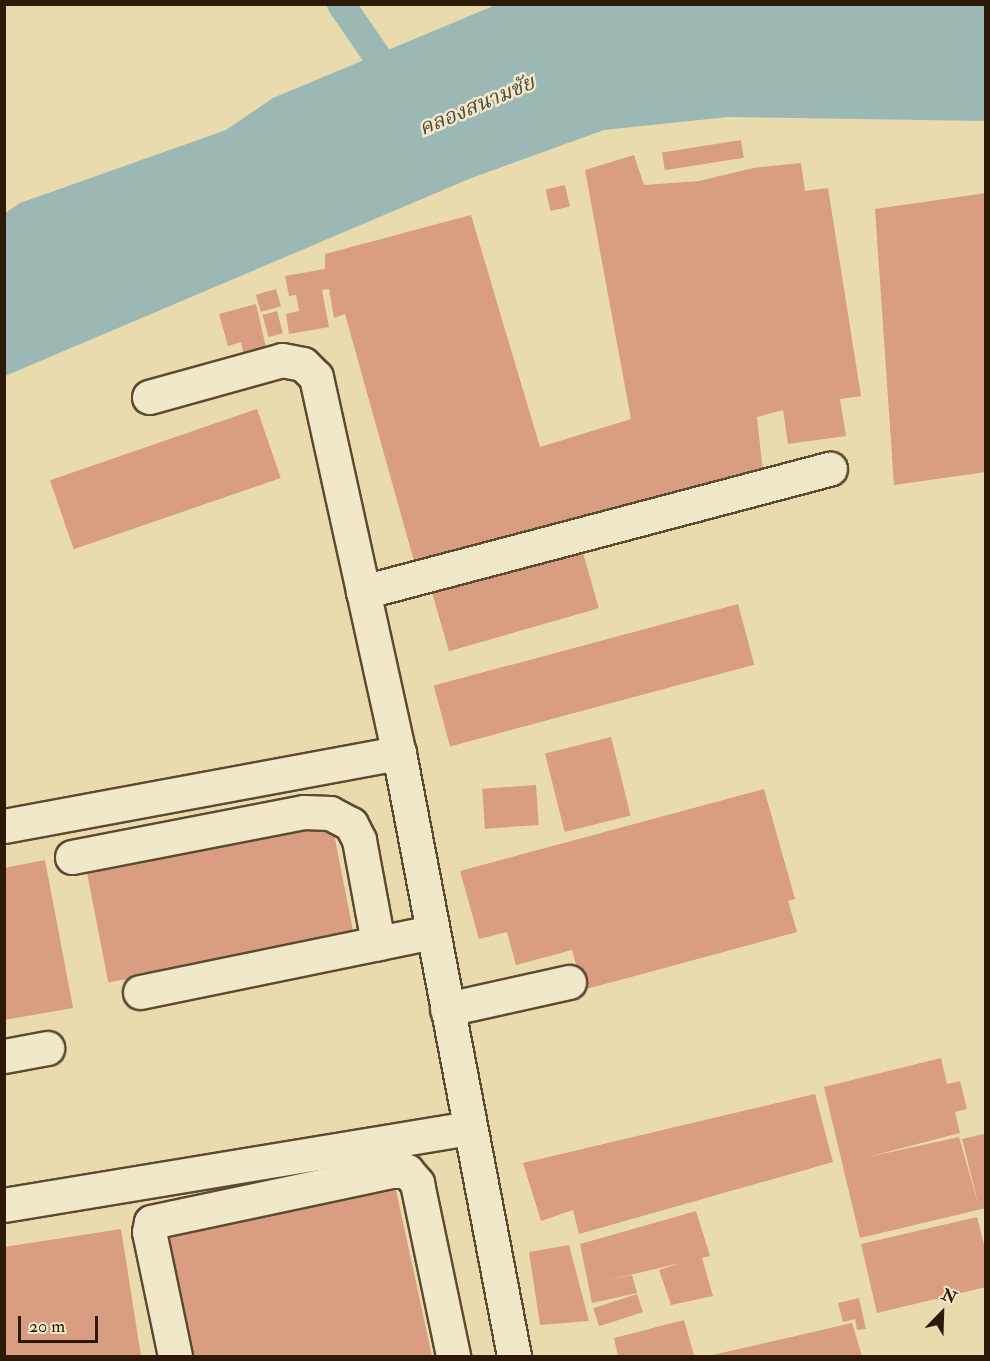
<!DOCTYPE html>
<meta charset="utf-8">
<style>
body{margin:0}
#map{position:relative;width:990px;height:1361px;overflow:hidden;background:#eadbae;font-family:"IM FELL Double Pica","Noto Serif Thai",serif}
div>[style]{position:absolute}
.water>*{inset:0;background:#9cb8b5}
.canal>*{height:28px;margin:-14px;padding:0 14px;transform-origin:14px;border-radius:14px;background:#9cb8b5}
.building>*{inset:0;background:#d99e82;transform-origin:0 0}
.roads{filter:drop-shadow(2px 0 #5c4a31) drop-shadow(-2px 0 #5c4a31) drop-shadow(0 2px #5c4a31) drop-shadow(0 -2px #5c4a31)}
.minor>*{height:33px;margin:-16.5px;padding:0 16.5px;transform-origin:16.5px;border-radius:16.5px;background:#f1e8ca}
span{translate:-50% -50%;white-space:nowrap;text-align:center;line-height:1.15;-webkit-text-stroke:5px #f1e8ca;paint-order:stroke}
.water-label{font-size:21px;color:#4e493b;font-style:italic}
.frame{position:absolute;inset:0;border:6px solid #2d1907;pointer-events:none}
.north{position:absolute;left:912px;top:1283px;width:60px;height:60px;-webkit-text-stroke:4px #f1e8ca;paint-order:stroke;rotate:23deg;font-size:16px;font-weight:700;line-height:24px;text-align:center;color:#2d1907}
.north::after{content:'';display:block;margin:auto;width:21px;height:27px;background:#2d1907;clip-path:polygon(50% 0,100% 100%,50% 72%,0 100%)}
.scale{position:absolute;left:18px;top:1316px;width:80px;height:27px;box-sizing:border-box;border:3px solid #2d1907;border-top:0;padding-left:8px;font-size:18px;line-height:21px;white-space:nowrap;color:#2d1907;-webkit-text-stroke:4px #f1e8ca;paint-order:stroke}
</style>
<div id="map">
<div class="water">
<div style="clip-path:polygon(498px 4px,985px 5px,985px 121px,728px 117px,604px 130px,469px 179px,5px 376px,5px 213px,20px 203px,226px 130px,273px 98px)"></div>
</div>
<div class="canal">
<div style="left:341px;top:4px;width:101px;rotate:55.5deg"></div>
</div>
<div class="building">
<div style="left:741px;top:140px;width:18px;height:80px;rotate:81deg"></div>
<div style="clip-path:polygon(634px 155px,644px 185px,699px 181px,753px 168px,801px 163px,805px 191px,828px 188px,861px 396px,840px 399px,846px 436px,788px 444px,783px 410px,757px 417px,764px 481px,417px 572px,345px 314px,334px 318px,329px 289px,322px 290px,329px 327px,289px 334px,286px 314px,299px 311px,296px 295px,289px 296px,285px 276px,325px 269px,325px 254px,471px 215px,540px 447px,631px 419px,585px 170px)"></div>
<div style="left:565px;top:185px;width:22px;height:20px;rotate:77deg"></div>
<div style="clip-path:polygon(986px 193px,986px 472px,894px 485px,875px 209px)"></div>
<div style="left:276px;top:289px;width:18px;height:21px;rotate:74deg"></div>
<div style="clip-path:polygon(256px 304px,268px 356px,245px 361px,241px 342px,228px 346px,219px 314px)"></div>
<div style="left:277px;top:311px;width:23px;height:15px;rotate:75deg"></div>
<div style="left:257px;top:409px;width:73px;height:219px;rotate:71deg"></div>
<div style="left:579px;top:539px;width:72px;height:156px;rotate:74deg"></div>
<div style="left:738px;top:604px;width:63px;height:315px;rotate:75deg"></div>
<div style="left:611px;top:737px;width:81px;height:68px;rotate:76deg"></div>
<div style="left:536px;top:785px;width:40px;height:54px;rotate:86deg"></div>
<div style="clip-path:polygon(764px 789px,795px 899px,788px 901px,797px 932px,583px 990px,572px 950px,516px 965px,507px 932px,479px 939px,460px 871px)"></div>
<div style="left:331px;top:818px;width:119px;height:250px;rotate:79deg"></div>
<div style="clip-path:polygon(45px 860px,73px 1008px,4px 1020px,4px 868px)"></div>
<div style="clip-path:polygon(941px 1058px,947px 1084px,960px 1081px,967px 1109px,955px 1112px,960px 1133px,868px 1157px,959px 1137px,979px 1207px,962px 1139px,984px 1134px,986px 1208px,860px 1238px,824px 1087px)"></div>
<div style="clip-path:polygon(815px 1094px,833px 1162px,579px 1234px,573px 1210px,541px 1221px,523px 1163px)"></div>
<div style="clip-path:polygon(396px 1190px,432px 1356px,194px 1356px,168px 1237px)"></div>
<div style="clip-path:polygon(696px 1211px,710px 1256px,702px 1258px,713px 1296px,671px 1305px,659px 1270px,681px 1263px,604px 1281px,632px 1275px,637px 1293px,592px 1303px,580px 1244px)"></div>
<div style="clip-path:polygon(977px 1217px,986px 1253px,986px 1287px,877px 1313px,861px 1244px)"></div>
<div style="clip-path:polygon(121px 1229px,141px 1356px,4px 1356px,4px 1247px)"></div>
<div style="clip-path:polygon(569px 1245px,589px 1321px,540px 1325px,529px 1252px)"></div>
<div style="left:637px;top:1294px;width:19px;height:46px;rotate:72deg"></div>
<div style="clip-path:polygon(859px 1298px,866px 1329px,857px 1330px,855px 1319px,843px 1322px,838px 1303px)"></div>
<div style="clip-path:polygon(684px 1320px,694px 1355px,618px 1356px,614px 1338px)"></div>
<div style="clip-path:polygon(852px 1323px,862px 1356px,708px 1356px)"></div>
</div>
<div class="roads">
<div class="minor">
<div style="left:149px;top:397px;width:138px;rotate:-15.5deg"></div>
<div style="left:282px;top:360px;width:21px;rotate:11deg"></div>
<div style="left:303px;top:364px;width:18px;rotate:45deg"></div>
<div style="left:316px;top:377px;width:385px;rotate:77.6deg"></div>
<div style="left:399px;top:753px;width:614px;rotate:79.2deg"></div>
<div style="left:363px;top:592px;width:483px;rotate:-14.8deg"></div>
<div style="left:4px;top:826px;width:402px;rotate:-10.5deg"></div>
<div style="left:72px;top:857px;width:236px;rotate:-11deg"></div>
<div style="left:304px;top:812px;width:26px;rotate:2deg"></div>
<div style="left:330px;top:813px;width:24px;rotate:28deg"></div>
<div style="left:351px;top:824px;width:18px;rotate:63deg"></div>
<div style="left:359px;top:840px;width:105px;rotate:79.5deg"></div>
<div style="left:140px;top:992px;width:298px;rotate:-11.6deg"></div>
<div style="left:447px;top:1009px;width:125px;rotate:-12.5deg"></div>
<div style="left:4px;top:1056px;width:44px;rotate:-10.5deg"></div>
<div style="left:4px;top:1205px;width:472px;rotate:-9.4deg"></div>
<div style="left:175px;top:1356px;width:127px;rotate:-101.8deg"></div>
<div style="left:149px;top:1232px;width:10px;rotate:-79deg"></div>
<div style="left:151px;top:1222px;width:244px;rotate:-12deg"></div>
<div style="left:390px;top:1171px;width:17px"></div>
<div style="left:407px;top:1171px;width:16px;rotate:50deg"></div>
<div style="left:417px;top:1183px;width:177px;rotate:78.2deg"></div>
</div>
</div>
<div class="water-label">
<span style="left:477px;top:106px;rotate:-23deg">คลองสนามชัย</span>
</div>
<div class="frame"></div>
<div class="north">N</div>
<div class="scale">20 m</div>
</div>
